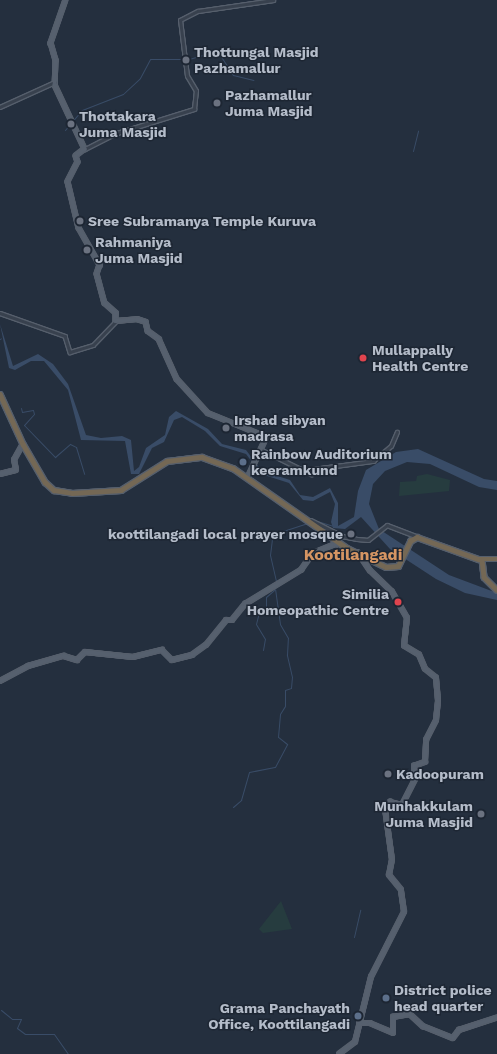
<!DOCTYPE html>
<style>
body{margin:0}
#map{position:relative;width:497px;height:1054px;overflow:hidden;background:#242f3e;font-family:"Work Sans",sans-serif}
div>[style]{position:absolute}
.green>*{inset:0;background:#263c3f}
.water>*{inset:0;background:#394c67}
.stream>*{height:1px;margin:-0.5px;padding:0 0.5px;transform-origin:0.5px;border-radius:0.5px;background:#394c67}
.roads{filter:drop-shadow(1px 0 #565f6c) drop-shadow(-1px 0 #565f6c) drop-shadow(0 1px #565f6c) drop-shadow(0 -1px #565f6c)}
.minor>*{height:2.5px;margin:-1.25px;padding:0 1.25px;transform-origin:1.25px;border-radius:1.25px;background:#38414e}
.major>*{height:3.5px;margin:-1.75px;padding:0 1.75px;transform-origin:1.75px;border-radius:1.75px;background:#56606e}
.highway>*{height:4.5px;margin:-2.25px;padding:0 2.25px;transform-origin:2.25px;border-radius:2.25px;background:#746855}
.dots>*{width:11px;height:11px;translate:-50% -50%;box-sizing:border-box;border:2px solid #1d2633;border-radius:50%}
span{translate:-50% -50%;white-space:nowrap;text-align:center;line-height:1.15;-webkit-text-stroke:3px #1d2633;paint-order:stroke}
.poi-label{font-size:14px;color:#b4bcc9;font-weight:700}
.left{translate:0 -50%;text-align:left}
.right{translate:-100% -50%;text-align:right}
.quarter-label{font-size:16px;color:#d59563;font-weight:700}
</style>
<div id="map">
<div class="green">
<div style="clip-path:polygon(427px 474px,450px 480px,449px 491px,399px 496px,400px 482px,416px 481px,417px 476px)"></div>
<div style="clip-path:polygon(281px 901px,292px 929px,263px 933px,259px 929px)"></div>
</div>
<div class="water">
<div style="clip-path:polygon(0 324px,13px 366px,38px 354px,53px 364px,68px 384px,86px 435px,101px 438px,122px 436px,131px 440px,134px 471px,139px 467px,146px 448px,165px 435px,169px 417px,176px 411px,208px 429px,222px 444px,246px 450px,262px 471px,290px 480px,300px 495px,313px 497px,330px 488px,338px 503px,338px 526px,354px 517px,358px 491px,366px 470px,396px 452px,418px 449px,484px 479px,497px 481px,497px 490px,479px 487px,430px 464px,407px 462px,385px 471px,373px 484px,369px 504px,379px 529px,449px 575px,497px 593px,497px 600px,465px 593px,436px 579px,390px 549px,361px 517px,345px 529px,333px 528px,331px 522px,335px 504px,330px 492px,313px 501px,303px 500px,289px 483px,261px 474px,246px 454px,220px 446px,205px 431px,182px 417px,174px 420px,164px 442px,152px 448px,139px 474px,131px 474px,125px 441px,81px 440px,68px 390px,44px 361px,31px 361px,15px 370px,9px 368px)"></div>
</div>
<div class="stream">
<div style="left:65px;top:130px;width:26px;rotate:-50deg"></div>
<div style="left:82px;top:110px;width:44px;rotate:-21.3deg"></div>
<div style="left:123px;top:94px;width:23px;rotate:-43deg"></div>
<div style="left:140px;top:78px;width:21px;rotate:-62deg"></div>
<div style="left:150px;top:59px;width:39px"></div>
<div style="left:189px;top:59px;width:26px;rotate:-16deg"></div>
<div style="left:214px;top:52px;width:7px;rotate:27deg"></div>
<div style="left:220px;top:55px;width:24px;rotate:57deg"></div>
<div style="left:233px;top:75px;width:21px;rotate:14deg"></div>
<div style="left:413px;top:151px;width:21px;rotate:-76deg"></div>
<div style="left:0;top:339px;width:1px;rotate:-45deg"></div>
<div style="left:21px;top:408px;width:4px;rotate:76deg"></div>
<div style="left:22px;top:412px;width:11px;rotate:-10deg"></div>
<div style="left:33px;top:410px;width:4px;rotate:76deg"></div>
<div style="left:34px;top:414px;width:15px;rotate:132deg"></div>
<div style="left:24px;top:425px;width:45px;rotate:45.9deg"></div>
<div style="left:55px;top:457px;width:20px;rotate:-41deg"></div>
<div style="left:70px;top:444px;width:7px;rotate:27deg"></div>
<div style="left:76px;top:447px;width:28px;rotate:73deg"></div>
<div style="left:317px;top:521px;width:17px;rotate:17deg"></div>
<div style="left:276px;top:581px;width:27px;rotate:-103deg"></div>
<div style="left:270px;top:555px;width:16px;rotate:-83deg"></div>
<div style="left:272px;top:539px;width:11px;rotate:-41deg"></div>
<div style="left:280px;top:532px;width:29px;rotate:-18deg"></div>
<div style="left:263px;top:650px;width:11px;rotate:-80deg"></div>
<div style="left:265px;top:639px;width:17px;rotate:-121deg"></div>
<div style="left:256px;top:624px;width:12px;rotate:-76deg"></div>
<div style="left:259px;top:612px;width:9px;rotate:-36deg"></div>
<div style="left:266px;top:607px;width:10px;rotate:-90deg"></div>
<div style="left:266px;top:597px;width:11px;rotate:-41deg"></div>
<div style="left:233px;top:807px;width:11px;rotate:-41deg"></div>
<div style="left:241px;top:800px;width:29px;rotate:-74deg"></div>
<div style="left:249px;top:772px;width:26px;rotate:-11deg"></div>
<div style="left:275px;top:767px;width:26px;rotate:-62deg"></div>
<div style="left:287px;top:744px;width:11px;rotate:-142deg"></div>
<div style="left:278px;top:737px;width:23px;rotate:-85deg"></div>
<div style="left:280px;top:714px;width:9px;rotate:-58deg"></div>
<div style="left:285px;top:706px;width:16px;rotate:-90deg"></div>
<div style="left:285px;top:690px;width:6px;rotate:-18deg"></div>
<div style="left:291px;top:688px;width:11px;rotate:-85deg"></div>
<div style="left:292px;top:677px;width:23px;rotate:-103deg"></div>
<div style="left:287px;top:655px;width:17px;rotate:-87deg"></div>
<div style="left:288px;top:638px;width:16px;rotate:-120deg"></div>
<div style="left:280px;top:624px;width:35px;rotate:-98deg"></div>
<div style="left:354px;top:937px;width:28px;rotate:-77deg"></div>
<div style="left:1px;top:1010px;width:14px;rotate:39deg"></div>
<div style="left:12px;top:1019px;width:9px"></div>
<div style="left:21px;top:1019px;width:10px;rotate:114deg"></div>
<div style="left:17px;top:1028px;width:10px;rotate:37deg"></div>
<div style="left:25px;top:1034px;width:29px"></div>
<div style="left:54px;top:1034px;width:24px;rotate:55deg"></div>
</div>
<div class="roads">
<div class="minor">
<div style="left:0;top:107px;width:60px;rotate:-24.4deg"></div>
<div style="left:85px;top:149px;width:36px;rotate:-27deg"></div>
<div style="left:117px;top:133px;width:81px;rotate:-17.3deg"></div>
<div style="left:194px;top:109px;width:18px;rotate:-84deg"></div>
<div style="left:196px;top:91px;width:17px;rotate:-121deg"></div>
<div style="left:187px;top:76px;width:56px;rotate:-97.1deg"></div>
<div style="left:180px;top:20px;width:20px;rotate:-27deg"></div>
<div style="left:198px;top:11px;width:76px;rotate:-8.3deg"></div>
<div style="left:0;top:313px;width:69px;rotate:19.5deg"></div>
<div style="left:65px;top:336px;width:17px;rotate:73deg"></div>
<div style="left:70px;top:352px;width:24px;rotate:-17deg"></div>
<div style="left:93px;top:345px;width:33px;rotate:-46deg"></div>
<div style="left:262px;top:450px;width:55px;rotate:26.1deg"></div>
<div style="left:311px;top:474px;width:5px;rotate:-68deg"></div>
<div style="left:313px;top:469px;width:61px;rotate:-7.6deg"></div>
<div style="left:373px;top:461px;width:23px;rotate:-40deg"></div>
<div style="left:391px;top:446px;width:15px;rotate:-67deg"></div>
<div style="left:311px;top:520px;width:35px;rotate:27deg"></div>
<div style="left:342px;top:536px;width:15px;rotate:11deg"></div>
<div style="left:357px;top:539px;width:11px;rotate:5deg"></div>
<div style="left:368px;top:540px;width:24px;rotate:-38deg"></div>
<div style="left:387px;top:525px;width:31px;rotate:21deg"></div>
</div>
<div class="major">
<div style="left:66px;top:0;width:46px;rotate:109.2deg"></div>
<div style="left:51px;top:43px;width:18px;rotate:74deg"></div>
<div style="left:56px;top:60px;width:25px;rotate:92deg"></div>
<div style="left:55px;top:85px;width:71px;rotate:64.9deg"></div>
<div style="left:85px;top:149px;width:11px;rotate:142deg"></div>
<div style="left:76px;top:156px;width:6px;rotate:72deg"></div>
<div style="left:78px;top:162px;width:22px;rotate:117deg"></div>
<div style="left:68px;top:182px;width:47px;rotate:76.6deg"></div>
<div style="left:79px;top:228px;width:43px;rotate:60.4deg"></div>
<div style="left:100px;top:265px;width:9px;rotate:108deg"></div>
<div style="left:97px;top:274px;width:30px;rotate:75deg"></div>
<div style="left:105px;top:303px;width:15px;rotate:42deg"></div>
<div style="left:116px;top:313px;width:8px;rotate:90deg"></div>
<div style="left:116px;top:321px;width:21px;rotate:-5deg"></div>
<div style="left:137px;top:319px;width:9px;rotate:18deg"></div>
<div style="left:146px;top:322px;width:9px;rotate:77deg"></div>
<div style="left:148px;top:331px;width:14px;rotate:36deg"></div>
<div style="left:159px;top:339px;width:44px;rotate:65.8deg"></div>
<div style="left:177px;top:379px;width:46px;rotate:47.6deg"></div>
<div style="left:208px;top:413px;width:64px;rotate:22.1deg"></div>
<div style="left:267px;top:437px;width:45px;rotate:114.9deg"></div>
<div style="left:0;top:474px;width:16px;rotate:-14deg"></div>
<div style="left:16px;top:470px;width:10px;rotate:-101deg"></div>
<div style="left:14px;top:460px;width:18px;rotate:-61deg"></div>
<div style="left:0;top:681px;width:32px;rotate:-28deg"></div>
<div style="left:28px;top:666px;width:37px;rotate:-16deg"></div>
<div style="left:64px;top:656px;width:14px;rotate:17deg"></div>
<div style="left:77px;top:660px;width:11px;rotate:-45deg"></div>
<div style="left:85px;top:652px;width:48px;rotate:5.9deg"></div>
<div style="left:133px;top:657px;width:30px;rotate:-14deg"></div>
<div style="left:162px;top:650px;width:14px;rotate:45deg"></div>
<div style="left:172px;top:660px;width:21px;rotate:-14deg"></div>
<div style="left:192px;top:655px;width:17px;rotate:-36deg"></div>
<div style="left:206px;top:645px;width:32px;rotate:-51deg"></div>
<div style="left:226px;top:620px;width:6px"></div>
<div style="left:232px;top:620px;width:21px;rotate:-51deg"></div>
<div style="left:245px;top:604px;width:66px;rotate:-31.3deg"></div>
<div style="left:301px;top:570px;width:21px;rotate:-55deg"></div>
<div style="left:313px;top:553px;width:24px;rotate:-22deg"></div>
<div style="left:335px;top:544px;width:6px;rotate:9deg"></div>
<div style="left:359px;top:1023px;width:11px"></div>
<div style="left:370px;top:1023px;width:25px;rotate:23deg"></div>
<div style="left:393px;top:1033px;width:16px;rotate:-90deg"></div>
<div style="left:393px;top:1017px;width:17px;rotate:-10deg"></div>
<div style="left:410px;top:1014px;width:18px;rotate:43deg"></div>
<div style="left:423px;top:1026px;width:32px;rotate:22deg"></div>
<div style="left:453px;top:1038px;width:10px;rotate:-53deg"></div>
<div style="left:459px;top:1030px;width:40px;rotate:-18deg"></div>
<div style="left:339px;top:1054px;width:20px;rotate:-37deg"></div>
<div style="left:355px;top:1042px;width:67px;rotate:-76.2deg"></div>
<div style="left:371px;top:977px;width:73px;rotate:-63.1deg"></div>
<div style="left:404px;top:912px;width:22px;rotate:-98deg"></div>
<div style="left:401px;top:890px;width:19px;rotate:-129deg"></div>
<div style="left:389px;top:875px;width:15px;rotate:-79deg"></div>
<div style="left:392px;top:860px;width:51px;rotate:-97.8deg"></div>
<div style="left:385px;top:809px;width:9px;rotate:-54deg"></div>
<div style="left:390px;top:802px;width:12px;rotate:14deg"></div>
<div style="left:402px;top:805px;width:29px;rotate:-63deg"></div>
<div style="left:415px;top:779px;width:13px;rotate:-94deg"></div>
<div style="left:414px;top:766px;width:12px;rotate:-20deg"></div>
<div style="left:425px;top:762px;width:22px;rotate:-87deg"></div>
<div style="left:426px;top:740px;width:22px;rotate:-63deg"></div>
<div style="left:436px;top:720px;width:19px;rotate:-84deg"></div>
<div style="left:438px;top:701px;width:23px;rotate:-95deg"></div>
<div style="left:436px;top:678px;width:14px;rotate:-141deg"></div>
<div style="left:425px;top:669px;width:15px;rotate:-113deg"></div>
<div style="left:419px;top:655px;width:17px;rotate:-149deg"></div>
<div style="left:404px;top:646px;width:28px;rotate:-84deg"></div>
<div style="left:407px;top:618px;width:30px;rotate:-120deg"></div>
<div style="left:392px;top:592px;width:30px;rotate:-136deg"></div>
<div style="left:370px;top:571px;width:22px;rotate:-124deg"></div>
</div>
<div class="highway">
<div style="left:0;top:394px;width:55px;rotate:65.3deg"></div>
<div style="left:23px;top:444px;width:44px;rotate:59.9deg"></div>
<div style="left:45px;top:482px;width:12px;rotate:42deg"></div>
<div style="left:54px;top:490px;width:18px;rotate:9deg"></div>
<div style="left:72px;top:493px;width:49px;rotate:-3.5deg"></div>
<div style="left:121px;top:490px;width:54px;rotate:-32.2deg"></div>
<div style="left:167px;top:461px;width:35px;rotate:-7deg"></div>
<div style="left:202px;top:457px;width:33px;rotate:20deg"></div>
<div style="left:233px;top:468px;width:139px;rotate:35.1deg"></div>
<div style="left:347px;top:548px;width:43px;rotate:26deg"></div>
<div style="left:386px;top:567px;width:12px;rotate:-5deg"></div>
<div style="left:398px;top:566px;width:28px;rotate:-64deg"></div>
<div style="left:410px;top:541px;width:8px;rotate:-30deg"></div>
<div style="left:417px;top:537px;width:65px;rotate:19.8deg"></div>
<div style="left:478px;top:559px;width:19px"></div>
<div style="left:482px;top:560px;width:17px;rotate:83deg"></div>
<div style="left:484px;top:577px;width:18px;rotate:45deg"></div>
</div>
</div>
<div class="dots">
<div style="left:186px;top:60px;background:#6b7280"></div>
<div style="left:217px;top:103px;background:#6b7280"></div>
<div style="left:71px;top:124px;background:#6b7280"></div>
<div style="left:80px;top:221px;background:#6b7280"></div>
<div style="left:87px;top:250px;background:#6b7280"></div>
<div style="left:363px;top:358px;background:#e0444e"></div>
<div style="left:226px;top:428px;background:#6b7280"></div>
<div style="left:243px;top:462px;background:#5c6f8a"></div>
<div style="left:351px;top:534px;background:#6b7280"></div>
<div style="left:398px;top:602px;background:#e0444e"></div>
<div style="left:388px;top:774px;background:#6b7280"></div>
<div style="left:481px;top:814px;background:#6b7280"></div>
<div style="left:386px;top:998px;background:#5c6f8a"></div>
<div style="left:358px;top:1016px;background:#5c6f8a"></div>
</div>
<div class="poi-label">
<span class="left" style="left:194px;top:60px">Thottungal Masjid<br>Pazhamallur</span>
<span class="left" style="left:225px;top:103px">Pazhamallur<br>Juma Masjid</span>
<span class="left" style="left:79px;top:124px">Thottakara<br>Juma Masjid</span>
<span class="left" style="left:88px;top:221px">Sree Subramanya Temple Kuruva</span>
<span class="left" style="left:95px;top:250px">Rahmaniya<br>Juma Masjid</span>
<span class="left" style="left:372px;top:358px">Mullappally<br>Health Centre</span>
<span class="left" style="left:234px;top:428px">Irshad sibyan<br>madrasa</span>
<span class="left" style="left:251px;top:462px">Rainbow Auditorium<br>keeramkund</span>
<span class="right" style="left:343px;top:534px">koottilangadi local prayer mosque</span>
<span class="right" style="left:389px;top:602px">Similia<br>Homeopathic Centre</span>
<span class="left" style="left:396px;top:774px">Kadoopuram</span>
<span class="right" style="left:473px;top:814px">Munhakkulam<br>Juma Masjid</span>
<span class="left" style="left:394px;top:998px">District police<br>head quarter</span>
<span class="right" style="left:350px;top:1016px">Grama Panchayath<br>Office, Koottilangadi</span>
</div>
<div class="quarter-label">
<span style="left:353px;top:555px">Kootilangadi</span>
</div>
</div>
